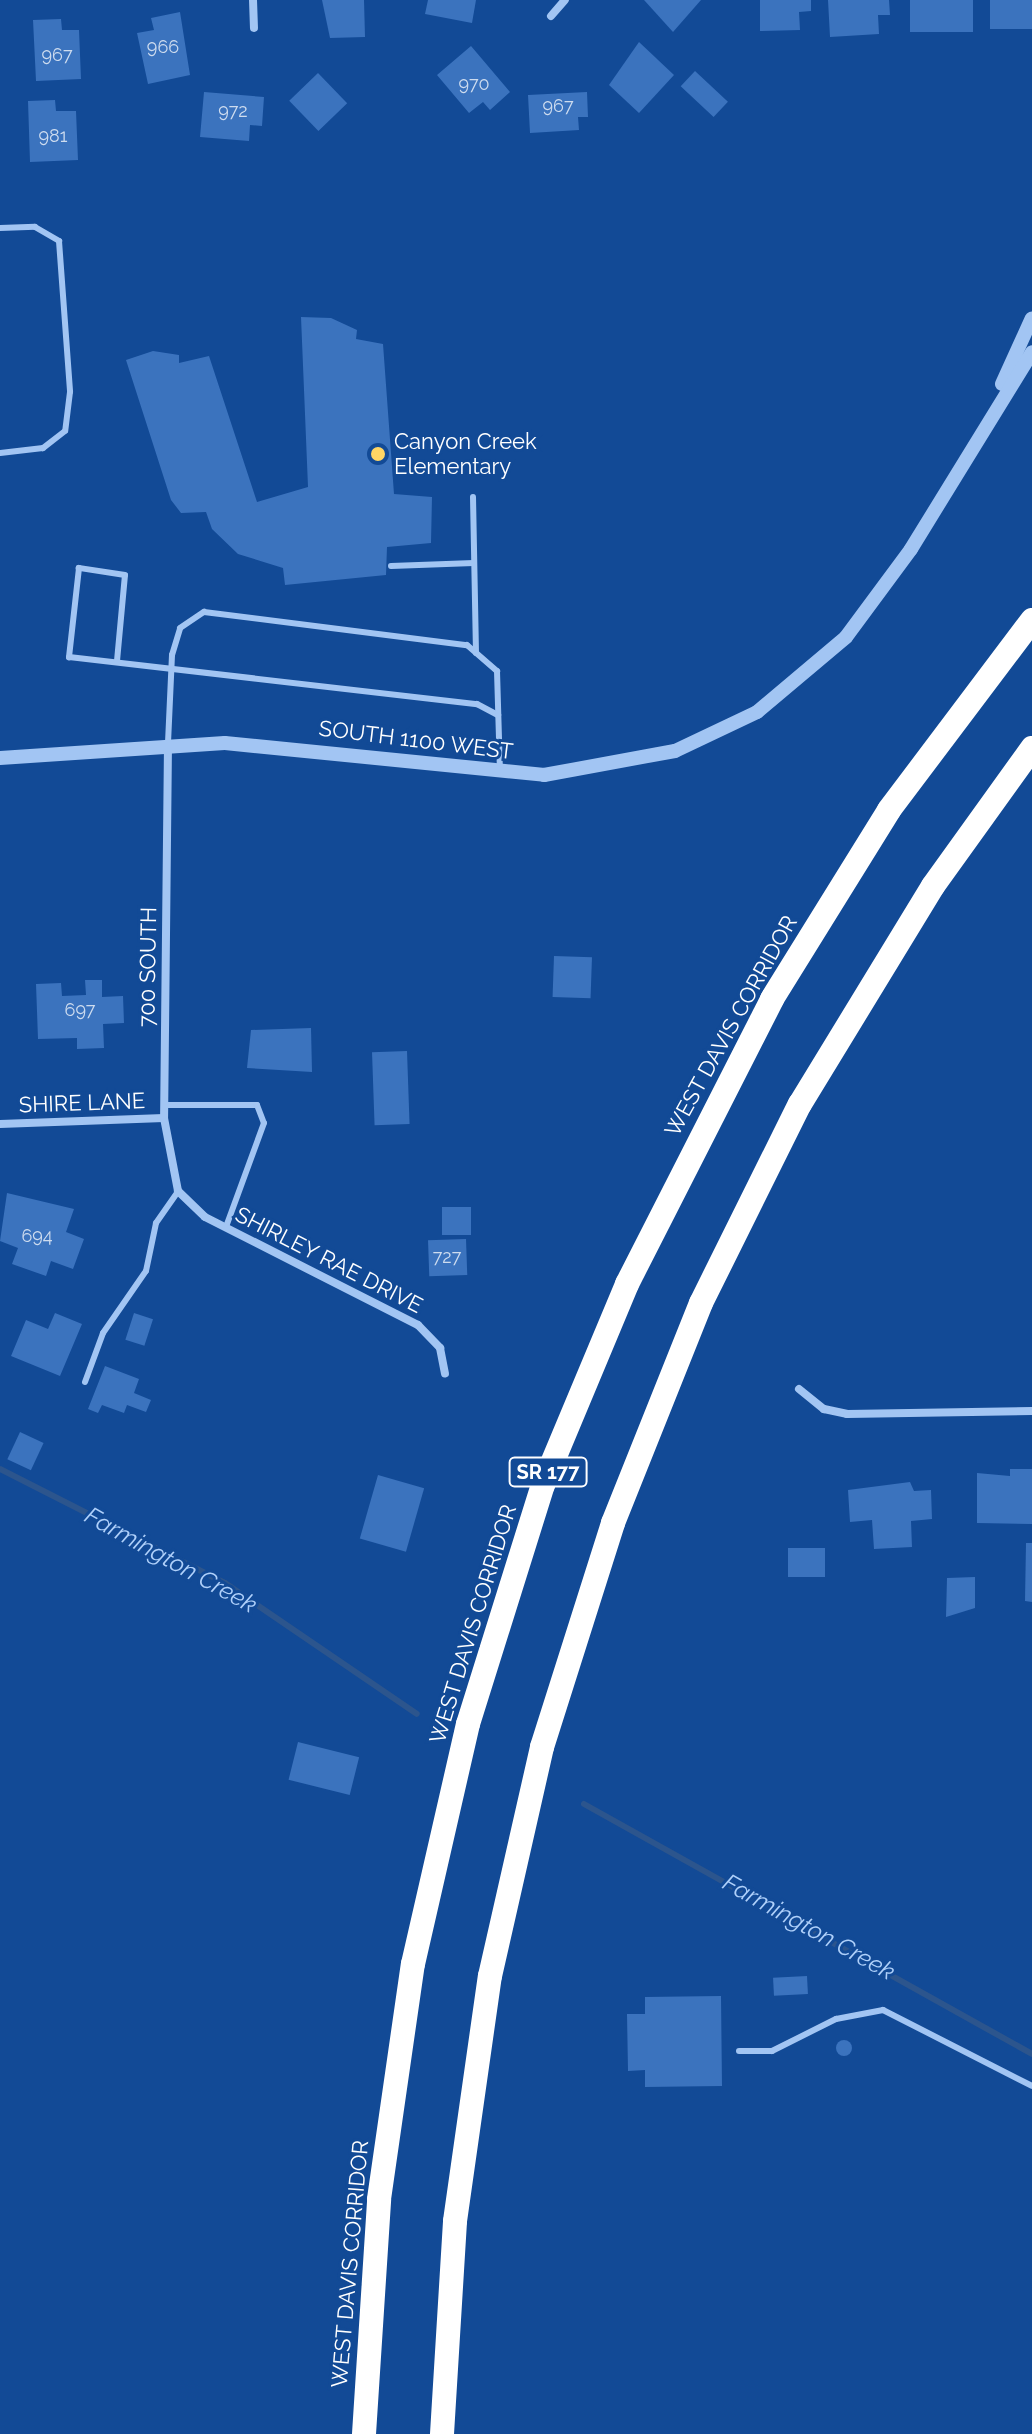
<!DOCTYPE html>
<style>
body{margin:0}
#map{position:relative;width:1032px;height:2434px;overflow:hidden;background:#124a96;font-family:Raleway,sans-serif}
div>[style]{position:absolute}
.stream>*{height:6px;margin:-3px;padding:0 3px;transform-origin:3px;border-radius:3px;background:#2c558d}
.building>*{inset:0;background:#3b73be;transform-origin:0 0}
.round{border-radius:50%}
.service>*{height:6px;margin:-3px;padding:0 3px;transform-origin:3px;border-radius:3px;background:#a2c5f3}
.minor>*{height:8px;margin:-4px;padding:0 4px;transform-origin:4px;border-radius:4px;background:#a2c5f3}
.tertiary>*{height:14px;margin:-7px;padding:0 7px;transform-origin:7px;border-radius:7px;background:#a2c5f3}
.motorway>*{height:24px;margin:-12px;padding:0 12px;transform-origin:12px;border-radius:12px;background:#fff}
.dots>*{width:22px;height:22px;translate:-50% -50%;box-sizing:border-box;border:4px solid #124a96;border-radius:50%}
span{translate:-50% -50%;white-space:nowrap;text-align:center;line-height:1.15;-webkit-text-stroke:6px #124a96;paint-order:stroke}
.number-label{font-size:18px;color:#cedcef}
.number-label span{-webkit-text-stroke-width:0}
.shield-label span{padding:2px 6px;background:#124a96;border:2px solid;border-radius:6px;-webkit-text-stroke-width:0}
.shield-label{font-size:20px;color:#fff;font-weight:700}
.poi-label{font-size:22px;color:#fff}
.left{translate:0 -50%;text-align:left}
.street-label{font-size:22px;color:#fff}
.water-label{font-size:24px;color:#afd0fa;font-style:italic}
</style>
<div id="map">
<div class="stream">
<div style="left:0;top:1469px;width:252px;rotate:26.9deg"></div>
<div style="left:225px;top:1583px;width:232px;rotate:34.3deg"></div>
<div style="left:584px;top:1804px;width:513px;rotate:29.16deg"></div>
</div>
<div class="building">
<div style="clip-path:polygon(322px 0,364px 0,365px 37px,330px 38px)"></div>
<div style="clip-path:polygon(428px 0,476px 0,472px 23px,425px 14px)"></div>
<div style="clip-path:polygon(644px 0,701px 0,673px 32px)"></div>
<div style="clip-path:polygon(760px 0,811px 0,811px 11px,799px 12px,800px 30px,760px 31px)"></div>
<div style="clip-path:polygon(828px 0,889px 0,890px 15px,878px 15px,879px 34px,830px 37px)"></div>
<div style="left:910px;top:0;width:63px;height:32px"></div>
<div style="left:990px;top:0;width:42px;height:29px"></div>
<div style="clip-path:polygon(180px 12px,190px 75px,148px 84px,137px 33px,154px 30px,151px 18px)"></div>
<div style="clip-path:polygon(61px 19px,62px 30px,79px 30px,81px 79px,36px 81px,33px 20px)"></div>
<div style="clip-path:polygon(639px 42px,674px 75px,639px 113px,609px 85px)"></div>
<div style="clip-path:polygon(471px 46px,510px 92px,490px 110px,483px 102px,469px 113px,437px 75px)"></div>
<div style="left:695px;top:71px;width:45px;height:21px;rotate:43deg"></div>
<div style="left:318px;top:73px;width:42px;height:40px;rotate:46deg"></div>
<div style="clip-path:polygon(204px 92px,264px 97px,262px 126px,250px 125px,249px 141px,200px 137px)"></div>
<div style="clip-path:polygon(587px 92px,588px 117px,578px 117px,579px 130px,530px 133px,528px 95px)"></div>
<div style="clip-path:polygon(55px 100px,56px 111px,76px 111px,78px 160px,30px 162px,28px 101px)"></div>
<div style="clip-path:polygon(301px 317px,331px 318px,357px 330px,356px 339px,383px 344px,394px 494px,432px 497px,431px 543px,387px 547px,386px 575px,285px 585px,283px 568px,238px 554px,212px 529px,206px 512px,181px 513px,171px 500px,126px 360px,153px 351px,179px 355px,179px 363px,209px 356px,257px 502px,308px 487px)"></div>
<div style="left:554px;top:956px;width:38px;height:41px;rotate:2deg"></div>
<div style="clip-path:polygon(85px 980px,102px 980px,102px 997px,123px 996px,124px 1023px,103px 1024px,104px 1048px,77px 1049px,77px 1038px,38px 1039px,36px 984px,61px 983px,62px 996px,86px 995px)"></div>
<div style="clip-path:polygon(311px 1028px,312px 1072px,247px 1068px,251px 1030px)"></div>
<div style="left:407px;top:1051px;width:73px;height:35px;rotate:88deg"></div>
<div style="clip-path:polygon(7px 1193px,74px 1209px,66px 1232px,84px 1239px,73px 1269px,51px 1261px,46px 1276px,12px 1264px,18px 1248px,0 1241px)"></div>
<div style="left:442px;top:1207px;width:29px;height:28px"></div>
<div style="left:466px;top:1239px;width:36px;height:38px;rotate:88deg"></div>
<div style="clip-path:polygon(55px 1313px,82px 1324px,60px 1376px,11px 1356px,26px 1320px,48px 1329px)"></div>
<div style="left:134px;top:1313px;width:20px;height:28px;rotate:18deg"></div>
<div style="clip-path:polygon(105px 1366px,139px 1379px,134px 1393px,151px 1400px,146px 1412px,127px 1405px,124px 1413px,102px 1405px,98px 1413px,88px 1409px)"></div>
<div style="left:20px;top:1432px;width:26px;height:30px;rotate:25deg"></div>
<div style="clip-path:polygon(1010px 1469px,1032px 1469px,1032px 1524px,977px 1523px,977px 1473px,1010px 1476px)"></div>
<div style="left:378px;top:1475px;width:48px;height:66px;rotate:16deg"></div>
<div style="clip-path:polygon(910px 1482px,914px 1491px,931px 1490px,932px 1519px,911px 1521px,912px 1547px,874px 1549px,872px 1520px,850px 1522px,848px 1490px)"></div>
<div style="clip-path:polygon(1026px 1543px,1032px 1543px,1032px 1602px,1025px 1601px)"></div>
<div style="left:825px;top:1548px;width:29px;height:37px;rotate:90deg"></div>
<div style="clip-path:polygon(975px 1577px,975px 1608px,946px 1617px,947px 1578px)"></div>
<div style="left:298px;top:1742px;width:63px;height:39px;rotate:14deg"></div>
<div style="left:807px;top:1976px;width:18px;height:34px;rotate:87deg"></div>
<div style="clip-path:polygon(721px 1996px,722px 2086px,645px 2087px,645px 2070px,628px 2071px,627px 2014px,645px 2014px,645px 1997px)"></div>
<div class="round" style="left:836px;top:2040px;width:16px;height:16px"></div>
</div>
<div class="service">
<div style="left:0;top:228px;width:35px;rotate:-2deg"></div>
<div style="left:35px;top:227px;width:28px;rotate:30deg"></div>
<div style="left:59px;top:241px;width:151px;rotate:85.8deg"></div>
<div style="left:70px;top:392px;width:39px;rotate:97deg"></div>
<div style="left:65px;top:431px;width:28px;rotate:142deg"></div>
<div style="left:43px;top:448px;width:43px;rotate:173.4deg"></div>
<div style="left:473px;top:497px;width:156px;rotate:88.9deg"></div>
<div style="left:391px;top:566px;width:83px;rotate:-2.1deg"></div>
<div style="left:117px;top:661px;width:86px;rotate:-84.7deg"></div>
<div style="left:125px;top:575px;width:47px;rotate:-171.3deg"></div>
<div style="left:79px;top:568px;width:90px;rotate:96.4deg"></div>
<div style="left:69px;top:657px;width:411px;rotate:6.6deg"></div>
<div style="left:477px;top:704px;width:24px;rotate:28deg"></div>
<div style="left:168px;top:743px;width:88px;rotate:-87.4deg"></div>
<div style="left:172px;top:655px;width:28px;rotate:-73deg"></div>
<div style="left:180px;top:628px;width:29px;rotate:-34deg"></div>
<div style="left:204px;top:612px;width:265px;rotate:7.2deg"></div>
<div style="left:467px;top:645px;width:40px;rotate:41deg"></div>
<div style="left:497px;top:671px;width:100px;rotate:88.3deg"></div>
<div style="left:164px;top:1105px;width:93px"></div>
<div style="left:257px;top:1105px;width:19px;rotate:69deg"></div>
<div style="left:264px;top:1123px;width:111px;rotate:110.1deg"></div>
<div style="left:85px;top:1382px;width:52px;rotate:-69.8deg"></div>
<div style="left:103px;top:1333px;width:75px;rotate:-55.3deg"></div>
<div style="left:146px;top:1271px;width:49px;rotate:-78.2deg"></div>
<div style="left:156px;top:1223px;width:39px;rotate:-55deg"></div>
<div style="left:739px;top:2051px;width:33px"></div>
<div style="left:772px;top:2051px;width:72px;rotate:-26.6deg"></div>
<div style="left:836px;top:2019px;width:48px;rotate:-10.8deg"></div>
<div style="left:883px;top:2010px;width:167px;rotate:27deg"></div>
</div>
<div class="minor">
<div style="left:253px;top:0;width:28px;rotate:88deg"></div>
<div style="left:551px;top:16px;width:21px;rotate:-49deg"></div>
<div style="left:168px;top:744px;width:374px;rotate:90.6deg"></div>
<div style="left:164px;top:1118px;width:74px;rotate:79.1deg"></div>
<div style="left:178px;top:1191px;width:37px;rotate:44deg"></div>
<div style="left:205px;top:1217px;width:239px;rotate:26.9deg"></div>
<div style="left:418px;top:1325px;width:32px;rotate:46deg"></div>
<div style="left:440px;top:1348px;width:26px;rotate:79deg"></div>
<div style="left:0;top:1124px;width:164px;rotate:-2.1deg"></div>
<div style="left:799px;top:1389px;width:32px;rotate:39deg"></div>
<div style="left:824px;top:1409px;width:24px;rotate:12deg"></div>
<div style="left:847px;top:1414px;width:185px;rotate:-0.9deg"></div>
</div>
<div class="tertiary">
<div style="left:1002px;top:384px;width:72px;rotate:-65.6deg"></div>
<div style="left:0;top:758px;width:225px;rotate:-3.8deg"></div>
<div style="left:225px;top:743px;width:321px;rotate:5.7deg"></div>
<div style="left:544px;top:775px;width:133px;rotate:-10.4deg"></div>
<div style="left:675px;top:751px;width:91px;rotate:-25.4deg"></div>
<div style="left:757px;top:712px;width:116px;rotate:-40.1deg"></div>
<div style="left:846px;top:637px;width:109px;rotate:-53.5deg"></div>
<div style="left:911px;top:549px;width:231px;rotate:-58.4deg"></div>
</div>
<div class="motorway">
<div style="left:364px;top:2434px;width:235px;rotate:-86.3deg"></div>
<div style="left:379px;top:2199px;width:237px;rotate:-81.8deg"></div>
<div style="left:413px;top:1964px;width:246px;rotate:-77.1deg"></div>
<div style="left:468px;top:1724px;width:250px;rotate:-72.6deg"></div>
<div style="left:543px;top:1485px;width:218px;rotate:-67.3deg"></div>
<div style="left:627px;top:1284px;width:320px;rotate:-63deg"></div>
<div style="left:772px;top:999px;width:222px;rotate:-58.2deg"></div>
<div style="left:889px;top:810px;width:238px;rotate:-53deg"></div>
<div style="left:442px;top:2434px;width:213px;rotate:-86.5deg"></div>
<div style="left:455px;top:2221px;width:247px;rotate:-81.9deg"></div>
<div style="left:490px;top:1976px;width:235px;rotate:-77.2deg"></div>
<div style="left:542px;top:1747px;width:235px;rotate:-72.4deg"></div>
<div style="left:613px;top:1523px;width:237px;rotate:-68.2deg"></div>
<div style="left:701px;top:1303px;width:222px;rotate:-63.6deg"></div>
<div style="left:800px;top:1104px;width:255px;rotate:-58.6deg"></div>
<div style="left:933px;top:886px;width:170px;rotate:-54.3deg"></div>
</div>
<div class="dots">
<div style="left:378px;top:454px;background:#ffd564"></div>
</div>
<div class="number-label">
<span style="left:163px;top:47px">966</span>
<span style="left:57px;top:55px">967</span>
<span style="left:474px;top:84px">970</span>
<span style="left:558px;top:106px">967</span>
<span style="left:233px;top:111px">972</span>
<span style="left:53px;top:136px">981</span>
<span style="left:80px;top:1010px">697</span>
<span style="left:37px;top:1236px">694</span>
<span style="left:447px;top:1257px">727</span>
</div>
<div class="shield-label">
<span style="left:548px;top:1472px">SR 177</span>
</div>
<div class="poi-label">
<span class="left" style="left:394px;top:454px">Canyon Creek<br>Elementary</span>
</div>
<div class="street-label">
<span style="left:416px;top:740px;rotate:7deg">SOUTH 1100 WEST</span>
<span style="left:148px;top:967px;rotate:-89deg">700 SOUTH</span>
<span style="left:731px;top:1026px;rotate:-61deg">WEST DAVIS CORRIDOR</span>
<span style="left:82px;top:1103px;rotate:-2deg">SHIRE LANE</span>
<span style="left:329px;top:1260px;rotate:27deg">SHIRLEY RAE DRIVE</span>
<span style="left:473px;top:1624px;rotate:-73deg">WEST DAVIS CORRIDOR</span>
<span style="left:350px;top:2264px;rotate:-85deg">WEST DAVIS CORRIDOR</span>
</div>
<div class="water-label">
<span style="left:171px;top:1560px;rotate:29deg">Farmington Creek</span>
<span style="left:809px;top:1927px;rotate:29deg">Farmington Creek</span>
</div>
</div>
